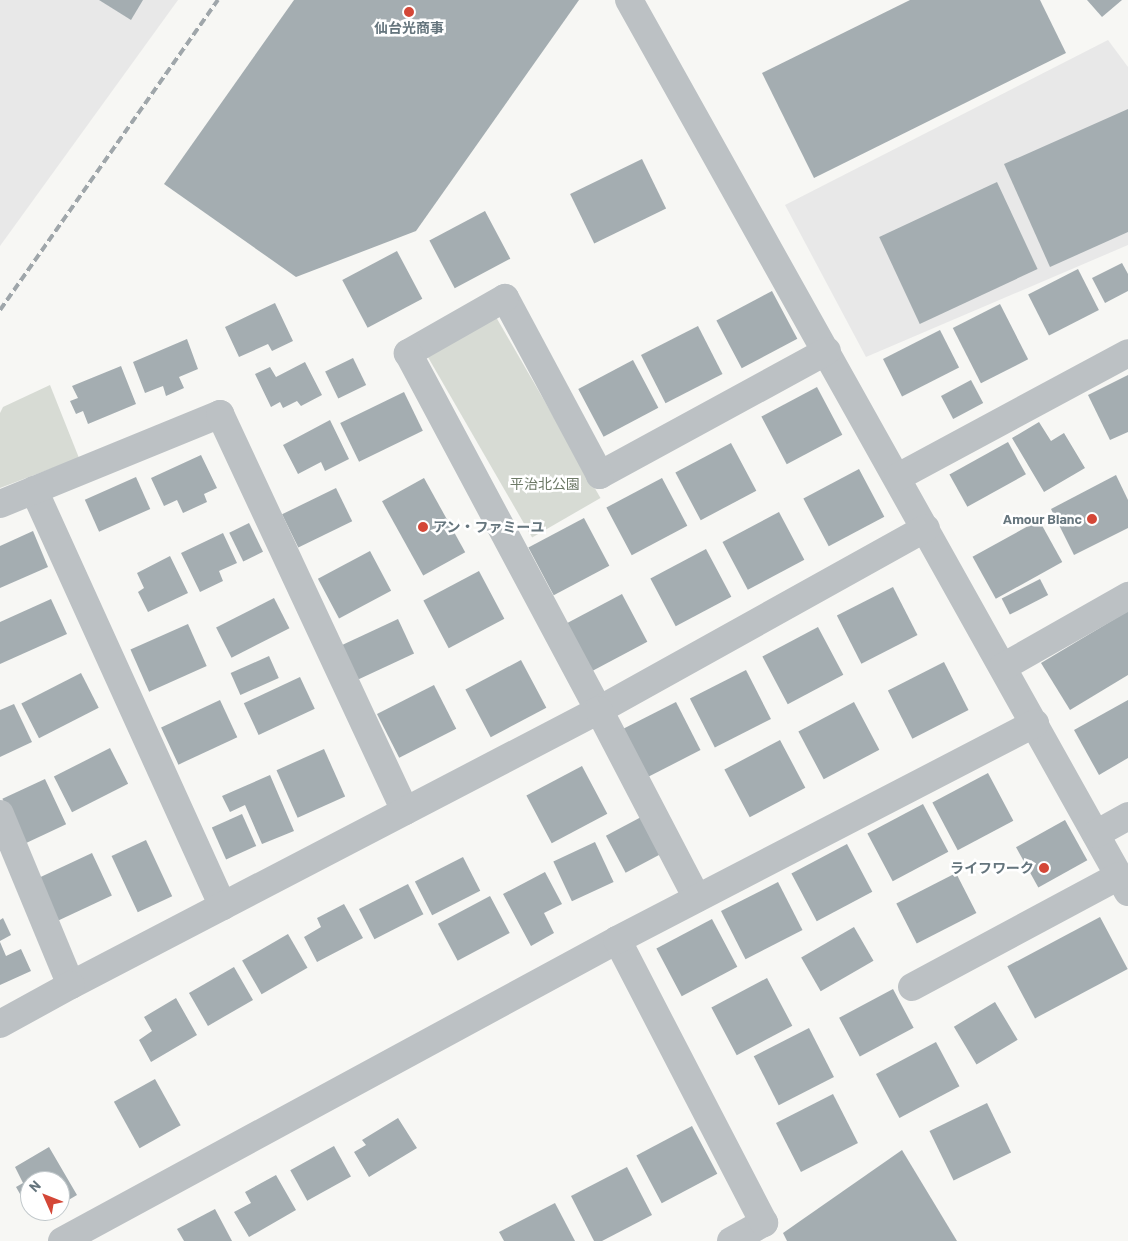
<!DOCTYPE html>
<meta charset="utf-8">
<style>
body{margin:0}
#map{position:relative;width:1128px;height:1241px;overflow:hidden;background:#f7f7f4;font-family:Barlow,"Noto Sans JP",sans-serif}
div>[style]{position:absolute}
.built>*{inset:0;background:#e8e8e8}
.green>*{inset:0;background:#d7dbd4;transform-origin:0 0}
.building>*{inset:0;background:#a4adb1;transform-origin:0 0}
.minor>*{height:28px;margin:-14px;padding:0 14px;transform-origin:14px;border-radius:14px;background:#bcc1c4}
.rail>*{height:4px;margin-top:-2px;transform-origin:0;background:repeating-linear-gradient(90deg,#9fa6aa 0 8px,transparent 0 12px)}
.dots>*{width:14px;height:14px;translate:-50% -50%;box-sizing:border-box;border:2px solid #fff;border-radius:50%}
span{translate:-50% -50%;white-space:nowrap;text-align:center;line-height:1.15;-webkit-text-stroke:5px #fff;paint-order:stroke}
.poi-label{font-size:14px;color:#65757d;font-weight:700}
.right{translate:-100% -50%;text-align:right}
.left{translate:0 -50%;text-align:left}
.park-label{font-size:14px;color:#6d7a67}
.north{position:absolute;left:20px;top:1171px;width:50px;height:50px;box-sizing:border-box;background:#fff;border:1px solid #c1c8cb;border-radius:50%;rotate:314deg;font-size:14px;font-weight:700;line-height:20px;text-align:center;color:#65757d}
.north::after{content:'';display:block;margin:auto;width:18px;height:22px;background:#d44737;clip-path:polygon(50% 0,100% 100%,50% 72%,0 100%)}
</style>
<div id="map">
<div class="built">
<div style="clip-path:polygon(0 0,178px 0,0 246px)"></div>
<div style="clip-path:polygon(1108px 40px,1128px 67px,1128px 245px,866px 357px,785px 205px)"></div>
</div>
<div class="green">
<div style="left:496px;top:317px;width:209px;height:79px;rotate:60deg"></div>
<div style="clip-path:polygon(50px 385px,79px 458px,0 488px,0 413px,3px 407px)"></div>
</div>
<div class="building">
<div style="clip-path:polygon(99px 0,143px 0,131px 20px)"></div>
<div style="clip-path:polygon(294px 0,579px 0,416px 231px,296px 277px,164px 184px)"></div>
<div style="clip-path:polygon(910px 0,1040px 0,1066px 53px,814px 178px,762px 73px)"></div>
<div style="clip-path:polygon(1087px 0,1122px 0,1102px 17px)"></div>
<div style="clip-path:polygon(1128px 109px,1128px 232px,1050px 267px,1004px 164px)"></div>
<div style="left:642px;top:159px;width:55px;height:80px;rotate:64deg"></div>
<div style="left:997px;top:182px;width:96px;height:130px;rotate:65deg"></div>
<div style="left:485px;top:211px;width:54px;height:63px;rotate:62deg"></div>
<div style="left:397px;top:251px;width:54px;height:62px;rotate:62deg"></div>
<div style="clip-path:polygon(1122px 263px,1128px 274px,1128px 291px,1105px 303px,1092px 278px)"></div>
<div style="left:1078px;top:269px;width:46px;height:56px;rotate:63deg"></div>
<div style="left:772px;top:291px;width:54px;height:63px;rotate:62deg"></div>
<div style="clip-path:polygon(275px 303px,293px 341px,272px 351px,268px 344px,239px 357px,225px 327px)"></div>
<div style="left:1000px;top:304px;width:62px;height:53px;rotate:63deg"></div>
<div style="left:698px;top:326px;width:54px;height:64px;rotate:63deg"></div>
<div style="left:940px;top:330px;width:42px;height:64px;rotate:63deg"></div>
<div style="clip-path:polygon(187px 339px,198px 369px,179px 377px,184px 388px,166px 396px,163px 386px,145px 393px,133px 362px)"></div>
<div style="left:353px;top:358px;width:30px;height:31px;rotate:64deg"></div>
<div style="left:633px;top:360px;width:54px;height:62px;rotate:62deg"></div>
<div style="clip-path:polygon(305px 362px,322px 395px,301px 406px,297px 401px,283px 408px,280px 402px,271px 407px,255px 374px,270px 367px,276px 377px)"></div>
<div style="clip-path:polygon(121px 366px,136px 404px,88px 424px,83px 411px,76px 414px,70px 401px,78px 398px,72px 386px)"></div>
<div style="clip-path:polygon(1128px 375px,1128px 432px,1110px 440px,1088px 395px)"></div>
<div style="left:971px;top:380px;width:26px;height:34px;rotate:62deg"></div>
<div style="left:817px;top:387px;width:54px;height:63px;rotate:62deg"></div>
<div style="left:404px;top:392px;width:43px;height:71px;rotate:64deg"></div>
<div style="clip-path:polygon(330px 420px,349px 459px,325px 471px,321px 462px,298px 474px,283px 445px)"></div>
<div style="clip-path:polygon(1039px 422px,1051px 441px,1064px 433px,1085px 468px,1044px 492px,1012px 438px)"></div>
<div style="left:1008px;top:442px;width:37px;height:67px;rotate:61deg"></div>
<div style="left:731px;top:443px;width:54px;height:63px;rotate:62deg"></div>
<div style="clip-path:polygon(201px 455px,217px 488px,204px 494px,207px 502px,183px 513px,177px 500px,164px 506px,151px 478px)"></div>
<div style="left:859px;top:469px;width:54px;height:63px;rotate:62deg"></div>
<div style="clip-path:polygon(1116px 475px,1128px 500px,1128px 528px,1074px 555px,1051px 509px)"></div>
<div style="left:136px;top:477px;width:35px;height:56px;rotate:66deg"></div>
<div style="left:424px;top:478px;width:85px;height:48px;rotate:61deg"></div>
<div style="left:662px;top:478px;width:54px;height:63px;rotate:62deg"></div>
<div style="left:336px;top:488px;width:37px;height:60px;rotate:64deg"></div>
<div style="left:779px;top:512px;width:54px;height:64px;rotate:62deg"></div>
<div style="left:584px;top:518px;width:54px;height:63px;rotate:62deg"></div>
<div style="left:1039px;top:520px;width:48px;height:76px;rotate:61deg"></div>
<div style="left:249px;top:523px;width:32px;height:22px;rotate:64deg"></div>
<div style="clip-path:polygon(33px 531px,48px 567px,0 588px,0 546px)"></div>
<div style="clip-path:polygon(223px 533px,237px 563px,219px 571px,223px 581px,200px 592px,181px 553px)"></div>
<div style="left:706px;top:549px;width:54px;height:63px;rotate:62deg"></div>
<div style="left:370px;top:551px;width:45px;height:59px;rotate:62deg"></div>
<div style="clip-path:polygon(170px 556px,188px 593px,148px 612px,138px 592px,144px 588px,137px 573px)"></div>
<div style="left:479px;top:571px;width:54px;height:63px;rotate:62deg"></div>
<div style="left:1040px;top:579px;width:18px;height:43px;rotate:63deg"></div>
<div style="left:893px;top:587px;width:54px;height:63px;rotate:63deg"></div>
<div style="left:622px;top:594px;width:54px;height:63px;rotate:62deg"></div>
<div style="left:274px;top:598px;width:34px;height:65px;rotate:63deg"></div>
<div style="clip-path:polygon(51px 599px,67px 634px,0 664px,0 622px)"></div>
<div style="clip-path:polygon(1128px 611px,1128px 675px,1070px 710px,1041px 663px)"></div>
<div style="left:398px;top:619px;width:38px;height:64px;rotate:65deg"></div>
<div style="left:188px;top:624px;width:46px;height:63px;rotate:66deg"></div>
<div style="left:818px;top:627px;width:54px;height:63px;rotate:62deg"></div>
<div style="left:269px;top:656px;width:24px;height:42px;rotate:66deg"></div>
<div style="left:521px;top:660px;width:54px;height:63px;rotate:62deg"></div>
<div style="left:944px;top:662px;width:54px;height:63px;rotate:63deg"></div>
<div style="left:746px;top:670px;width:55px;height:63px;rotate:63deg"></div>
<div style="left:81px;top:673px;width:39px;height:67px;rotate:63deg"></div>
<div style="left:300px;top:677px;width:35px;height:62px;rotate:65deg"></div>
<div style="left:434px;top:685px;width:49px;height:64px;rotate:63deg"></div>
<div style="left:220px;top:700px;width:41px;height:65px;rotate:65deg"></div>
<div style="clip-path:polygon(1128px 700px,1128px 758px,1099px 775px,1074px 730px)"></div>
<div style="left:676px;top:702px;width:54px;height:63px;rotate:63deg"></div>
<div style="left:854px;top:702px;width:54px;height:63px;rotate:62deg"></div>
<div style="clip-path:polygon(14px 704px,32px 742px,0 757px,0 710px)"></div>
<div style="left:780px;top:740px;width:54px;height:63px;rotate:62deg"></div>
<div style="left:110px;top:748px;width:40px;height:63px;rotate:63deg"></div>
<div style="left:324px;top:749px;width:52px;height:52px;rotate:66deg"></div>
<div style="left:582px;top:766px;width:54px;height:63px;rotate:62deg"></div>
<div style="left:988px;top:773px;width:54px;height:63px;rotate:62deg"></div>
<div style="clip-path:polygon(270px 775px,294px 831px,262px 844px,245px 805px,230px 812px,222px 796px)"></div>
<div style="left:45px;top:779px;width:50px;height:47px;rotate:65deg"></div>
<div style="left:923px;top:804px;width:54px;height:63px;rotate:62deg"></div>
<div style="left:242px;top:814px;width:35px;height:33px;rotate:66deg"></div>
<div style="left:643px;top:816px;width:42px;height:42px;rotate:62deg"></div>
<div style="left:1065px;top:820px;width:46px;height:56px;rotate:61deg"></div>
<div style="left:146px;top:840px;width:62px;height:38px;rotate:65deg"></div>
<div style="left:595px;top:842px;width:44px;height:46px;rotate:65deg"></div>
<div style="left:847px;top:844px;width:54px;height:63px;rotate:62deg"></div>
<div style="left:92px;top:853px;width:47px;height:62px;rotate:65deg"></div>
<div style="left:463px;top:857px;width:38px;height:54px;rotate:63deg"></div>
<div style="clip-path:polygon(545px 872px,562px 904px,544px 913px,554px 933px,531px 946px,503px 894px)"></div>
<div style="left:956px;top:873px;width:45px;height:67px;rotate:63deg"></div>
<div style="left:778px;top:882px;width:54px;height:64px;rotate:63deg"></div>
<div style="left:408px;top:884px;width:34px;height:55px;rotate:63deg"></div>
<div style="left:490px;top:896px;width:42px;height:59px;rotate:62deg"></div>
<div style="clip-path:polygon(344px 904px,363px 938px,317px 962px,304px 937px,321px 927px,317px 918px)"></div>
<div style="left:1100px;top:917px;width:59px;height:105px;rotate:62deg"></div>
<div style="clip-path:polygon(3px 918px,11px 935px,0 941px,0 920px)"></div>
<div style="left:712px;top:919px;width:54px;height:63px;rotate:62deg"></div>
<div style="left:854px;top:927px;width:39px;height:61px;rotate:60deg"></div>
<div style="left:288px;top:934px;width:39px;height:53px;rotate:60deg"></div>
<div style="clip-path:polygon(0 942px,6px 956px,21px 949px,31px 971px,0 985px)"></div>
<div style="left:234px;top:967px;width:38px;height:52px;rotate:60deg"></div>
<div style="left:767px;top:978px;width:54px;height:63px;rotate:62deg"></div>
<div style="left:893px;top:989px;width:44px;height:61px;rotate:62deg"></div>
<div style="clip-path:polygon(176px 998px,197px 1035px,151px 1062px,139px 1040px,152px 1031px,144px 1017px)"></div>
<div style="left:995px;top:1002px;width:44px;height:48px;rotate:59deg"></div>
<div style="left:809px;top:1028px;width:55px;height:62px;rotate:63deg"></div>
<div style="left:936px;top:1042px;width:50px;height:68px;rotate:62deg"></div>
<div style="left:155px;top:1079px;width:53px;height:47px;rotate:61deg"></div>
<div style="left:833px;top:1094px;width:55px;height:64px;rotate:63deg"></div>
<div style="left:987px;top:1103px;width:55px;height:64px;rotate:64deg"></div>
<div style="clip-path:polygon(398px 1118px,417px 1148px,369px 1177px,354px 1152px,366px 1145px,362px 1140px)"></div>
<div style="left:692px;top:1126px;width:54px;height:63px;rotate:62deg"></div>
<div style="left:334px;top:1146px;width:35px;height:50px;rotate:61deg"></div>
<div style="clip-path:polygon(49px 1147px,77px 1195px,60px 1205px,60px 1181px,30px 1181px,30px 1207px,28px 1208px,16px 1187px,23px 1183px,15px 1167px)"></div>
<div style="clip-path:polygon(902px 1150px,957px 1241px,787px 1241px,783px 1233px)"></div>
<div style="clip-path:polygon(627px 1167px,652px 1215px,602px 1241px,594px 1241px,571px 1196px)"></div>
<div style="clip-path:polygon(276px 1175px,296px 1210px,249px 1237px,234px 1212px,251px 1203px,245px 1192px)"></div>
<div style="clip-path:polygon(555px 1203px,575px 1241px,504px 1241px,499px 1232px)"></div>
<div style="clip-path:polygon(215px 1209px,232px 1241px,184px 1241px,177px 1229px)"></div>
</div>
<div class="minor">
<div style="left:629px;top:0;width:1022px;rotate:60.78deg"></div>
<div style="left:827px;top:351px;width:259px;rotate:151.4deg"></div>
<div style="left:600px;top:475px;width:201px;rotate:-118.2deg"></div>
<div style="left:505px;top:298px;width:112px;rotate:150.4deg"></div>
<div style="left:408px;top:353px;width:405px;rotate:61.9deg"></div>
<div style="left:599px;top:710px;width:374px;rotate:-29.1deg"></div>
<div style="left:898px;top:477px;width:261px;rotate:-28.3deg"></div>
<div style="left:34px;top:490px;width:457px;rotate:65.6deg"></div>
<div style="left:0;top:504px;width:238px;rotate:-22.2deg"></div>
<div style="left:220px;top:414px;width:438px;rotate:65deg"></div>
<div style="left:1003px;top:667px;width:144px;rotate:-29.6deg"></div>
<div style="left:0;top:814px;width:185px;rotate:67.5deg"></div>
<div style="left:71px;top:985px;width:595px;rotate:-27.51deg"></div>
<div style="left:599px;top:710px;width:212px;rotate:62.5deg"></div>
<div style="left:1096px;top:834px;width:37px;rotate:-29deg"></div>
<div style="left:912px;top:987px;width:235px;rotate:-28.2deg"></div>
<div style="left:0;top:1024px;width:81px;rotate:-28.8deg"></div>
<div style="left:62px;top:1241px;width:631px;rotate:-28.47deg"></div>
<div style="left:731px;top:1241px;width:38px;rotate:-29deg"></div>
<div style="left:764px;top:1223px;width:319px;rotate:-117.4deg"></div>
<div style="left:617px;top:940px;width:471px;rotate:-27.4deg"></div>
</div>
<div class="rail">
<div style="left:0;top:310px;width:379px;rotate:-54.9deg"></div>
</div>
<div class="dots">
<div style="left:409px;top:12px;background:#d44737"></div>
<div style="left:1092px;top:519px;background:#d44737"></div>
<div style="left:423px;top:527px;background:#d44737"></div>
<div style="left:1044px;top:868px;background:#d44737"></div>
</div>
<div class="poi-label">
<span style="left:409px;top:28px">仙台光商事</span>
<span class="right" style="left:1082px;top:519px">Amour Blanc</span>
<span class="left" style="left:433px;top:527px">アン・ファミーユ</span>
<span class="right" style="left:1034px;top:868px">ライフワーク</span>
</div>
<div class="park-label">
<span style="left:545px;top:484px">平治北公園</span>
</div>
<div class="north">N</div>
</div>
